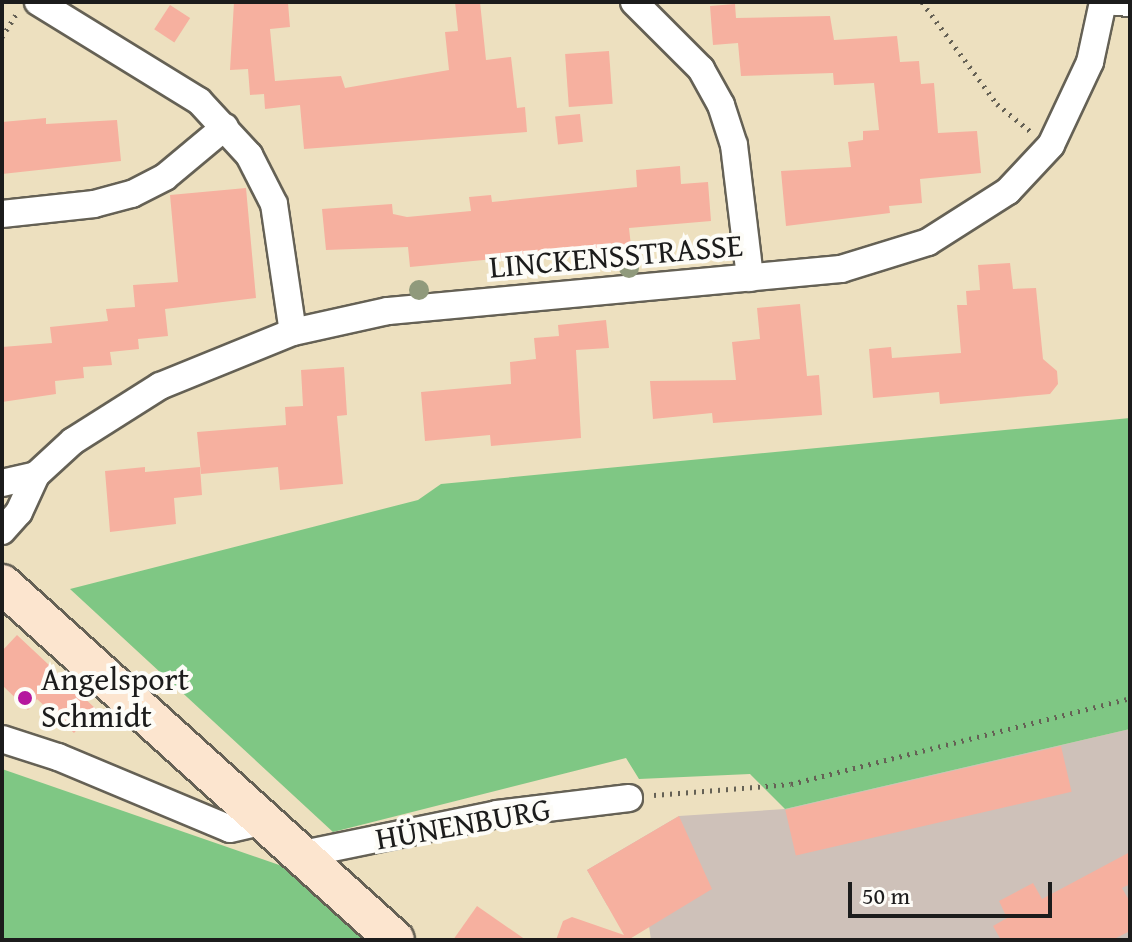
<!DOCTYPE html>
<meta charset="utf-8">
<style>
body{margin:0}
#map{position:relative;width:1132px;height:942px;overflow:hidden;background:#ede0bf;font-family:"Gentium Book Plus",serif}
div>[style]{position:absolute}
.industrial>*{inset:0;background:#cec1b9}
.green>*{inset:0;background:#7fc784}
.building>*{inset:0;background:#f6b09f;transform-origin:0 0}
.path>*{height:5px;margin-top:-2.5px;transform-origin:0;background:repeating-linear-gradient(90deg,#656155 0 2px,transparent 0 8px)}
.roads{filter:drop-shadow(2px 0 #656155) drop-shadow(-2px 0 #656155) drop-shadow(0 2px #656155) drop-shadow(0 -2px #656155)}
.street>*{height:26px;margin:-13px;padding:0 13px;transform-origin:13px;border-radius:13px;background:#fff}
.secondary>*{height:38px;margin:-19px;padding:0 19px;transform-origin:19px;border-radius:19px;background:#fce5cf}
.trees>*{width:20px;height:20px;margin:-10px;border-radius:50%;background:#909a7c}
.dots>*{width:22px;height:22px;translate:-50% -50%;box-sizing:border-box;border:4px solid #fdfcf7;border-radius:50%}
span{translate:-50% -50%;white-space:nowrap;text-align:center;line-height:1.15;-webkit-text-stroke:8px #fdfcf7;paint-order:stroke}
.street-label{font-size:32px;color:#1c1c1c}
.poi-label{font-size:32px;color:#1c1c1c}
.left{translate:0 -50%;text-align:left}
.frame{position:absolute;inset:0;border:4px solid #1c1c1c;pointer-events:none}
.scale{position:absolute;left:848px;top:882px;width:204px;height:36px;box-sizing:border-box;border:4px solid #1c1c1c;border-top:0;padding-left:10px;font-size:24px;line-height:28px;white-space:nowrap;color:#1c1c1c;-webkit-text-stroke:6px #fdfcf7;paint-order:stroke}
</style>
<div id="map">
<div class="industrial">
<div style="clip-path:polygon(1130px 729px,1130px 940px,651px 940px,649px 926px,607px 905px,587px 870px,679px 816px,785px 809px)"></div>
</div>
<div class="green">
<div style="clip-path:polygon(1130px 418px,1130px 729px,785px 809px,750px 774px,639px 779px,626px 758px,333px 832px,70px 589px,418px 500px,441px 484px)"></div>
<div style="clip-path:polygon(2px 769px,285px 867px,374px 940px,2px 940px)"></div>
</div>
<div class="building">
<div style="clip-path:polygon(234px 2px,288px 3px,290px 27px,270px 29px,275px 81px,341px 76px,345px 88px,449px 70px,445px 32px,458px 31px,455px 2px,480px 2px,486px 60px,511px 57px,517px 108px,525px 107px,527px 132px,304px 149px,300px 105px,265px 109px,264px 94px,250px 95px,248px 69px,230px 70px)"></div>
<div style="clip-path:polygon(735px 4px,736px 18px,830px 16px,834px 40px,897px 36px,900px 62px,919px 61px,921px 84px,934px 83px,938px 133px,977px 131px,981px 173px,920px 179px,922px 203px,889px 206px,890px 213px,786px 226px,781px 171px,851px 167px,848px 142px,863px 140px,863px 131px,879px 130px,874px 83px,834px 85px,833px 73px,741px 76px,738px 43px,713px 45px,710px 6px)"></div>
<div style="left:170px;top:5px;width:24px;height:29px;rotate:33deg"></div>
<div style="left:609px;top:51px;width:53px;height:44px;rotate:86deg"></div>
<div style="left:580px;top:114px;width:28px;height:25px;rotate:84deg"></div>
<div style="clip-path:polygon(46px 118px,46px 124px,117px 120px,121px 161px,2px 174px,2px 122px)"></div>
<div style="clip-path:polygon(680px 166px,681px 184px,708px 182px,711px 221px,629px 228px,631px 246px,410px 267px,408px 247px,326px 250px,322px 209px,392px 204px,393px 214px,407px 217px,471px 211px,469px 197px,491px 195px,492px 202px,637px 187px,636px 170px)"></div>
<div style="clip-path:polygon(246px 188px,256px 298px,165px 309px,168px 336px,138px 339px,139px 349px,110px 352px,112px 365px,83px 367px,84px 378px,55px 381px,56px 394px,2px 402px,2px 347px,52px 343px,50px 327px,108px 321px,106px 309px,135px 307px,133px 285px,178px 282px,170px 195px)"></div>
<div style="clip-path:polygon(1010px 263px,1013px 289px,1036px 288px,1043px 359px,1057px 371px,1058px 384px,1050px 394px,940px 404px,939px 392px,873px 398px,869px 349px,891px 347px,892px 358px,961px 353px,957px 305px,967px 305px,966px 291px,980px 290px,978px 265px)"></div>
<div style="clip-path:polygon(800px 304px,807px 376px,819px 375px,822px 415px,713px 423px,712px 413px,653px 419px,650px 381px,736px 380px,732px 342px,760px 339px,757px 308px)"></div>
<div style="clip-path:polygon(606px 320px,609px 348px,576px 350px,581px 438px,491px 446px,490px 435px,425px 441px,421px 392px,511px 384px,510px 362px,536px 359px,534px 338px,559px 336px,558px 325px)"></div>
<div style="clip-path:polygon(344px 367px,347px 415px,337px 416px,343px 484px,280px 490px,278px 467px,201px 474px,197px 432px,286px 425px,285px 407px,303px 406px,301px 370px)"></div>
<div style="clip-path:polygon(145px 467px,145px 472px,200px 467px,202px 495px,174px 498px,176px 524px,110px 532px,105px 471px)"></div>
<div style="clip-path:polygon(17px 635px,96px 709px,74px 733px,37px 699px,28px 710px,2px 685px,2px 651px)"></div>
<div style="left:1061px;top:746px;width:47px;height:283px;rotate:77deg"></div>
<div style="clip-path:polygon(679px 816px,712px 889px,628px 940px,556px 940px,563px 921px,572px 917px,624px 935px,587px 870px)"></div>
<div style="clip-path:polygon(1130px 852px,1130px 884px,1122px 888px,1130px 902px,1130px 931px,1112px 940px,1001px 940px,993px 926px,1007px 918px,999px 901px,1033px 883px,1042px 899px)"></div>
<div style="clip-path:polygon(477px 906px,526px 940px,453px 940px)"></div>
</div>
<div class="path">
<div style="left:922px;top:2px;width:127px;rotate:53.7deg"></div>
<div style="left:997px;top:104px;width:43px;rotate:39.3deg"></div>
<div style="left:2px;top:37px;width:28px;rotate:-58deg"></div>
<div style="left:654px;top:795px;width:137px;rotate:-4.6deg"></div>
<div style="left:791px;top:784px;width:350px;rotate:-14.2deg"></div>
</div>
<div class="roads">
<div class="street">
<div style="left:38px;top:2px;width:189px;rotate:31.6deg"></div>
<div style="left:199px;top:101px;width:74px;rotate:47.2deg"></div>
<div style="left:249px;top:155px;width:55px;rotate:63deg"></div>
<div style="left:274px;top:204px;width:129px;rotate:81.6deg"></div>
<div style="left:634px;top:2px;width:95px;rotate:45deg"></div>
<div style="left:701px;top:69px;width:41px;rotate:60.9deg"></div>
<div style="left:721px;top:105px;width:42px;rotate:72deg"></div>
<div style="left:734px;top:145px;width:134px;rotate:83.1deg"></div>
<div style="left:1116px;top:2px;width:14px;rotate:4deg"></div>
<div style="left:2px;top:214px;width:93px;rotate:-6.2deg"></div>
<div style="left:94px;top:204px;width:39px;rotate:-15deg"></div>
<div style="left:132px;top:194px;width:37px;rotate:-27deg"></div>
<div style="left:165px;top:177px;width:78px;rotate:-39.8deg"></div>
<div style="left:2px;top:483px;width:35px;rotate:-13deg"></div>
<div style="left:2px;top:531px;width:25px;rotate:-48deg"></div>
<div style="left:19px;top:512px;width:41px;rotate:-65.3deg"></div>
<div style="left:36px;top:475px;width:50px;rotate:-42.6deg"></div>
<div style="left:73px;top:441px;width:103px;rotate:-32.3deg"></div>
<div style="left:160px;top:386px;width:144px;rotate:-22.1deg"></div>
<div style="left:293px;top:332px;width:97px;rotate:-12.5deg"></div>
<div style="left:388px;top:311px;width:455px;rotate:-5.3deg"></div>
<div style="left:841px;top:269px;width:91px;rotate:-17.2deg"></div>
<div style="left:928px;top:242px;width:95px;rotate:-32.5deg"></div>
<div style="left:1008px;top:191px;width:63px;rotate:-46.9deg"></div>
<div style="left:1051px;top:145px;width:92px;rotate:-64.8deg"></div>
<div style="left:1090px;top:62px;width:61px;rotate:-77.8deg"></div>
<div style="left:2px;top:739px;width:59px;rotate:17.8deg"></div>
<div style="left:58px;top:757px;width:186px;rotate:22.7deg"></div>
<div style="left:230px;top:829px;width:31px;rotate:-13deg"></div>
<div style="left:298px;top:855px;width:203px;rotate:-11.6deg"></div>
<div style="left:497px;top:814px;width:133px;rotate:-6.9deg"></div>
</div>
<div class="secondary">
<div style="left:2px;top:584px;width:530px;rotate:42.17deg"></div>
</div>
</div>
<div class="trees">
<div style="left:629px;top:268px"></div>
<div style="left:419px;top:290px"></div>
</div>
<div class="dots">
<div style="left:25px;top:698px;background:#b5179e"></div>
</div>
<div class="street-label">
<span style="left:616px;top:256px;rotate:-5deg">LINCKENSSTRASSE</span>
<span style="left:463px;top:824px;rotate:-10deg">HÜNENBURG</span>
</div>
<div class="poi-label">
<span class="left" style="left:41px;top:698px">Angelsport<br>Schmidt</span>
</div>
<div class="frame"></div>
<div class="scale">50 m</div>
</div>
